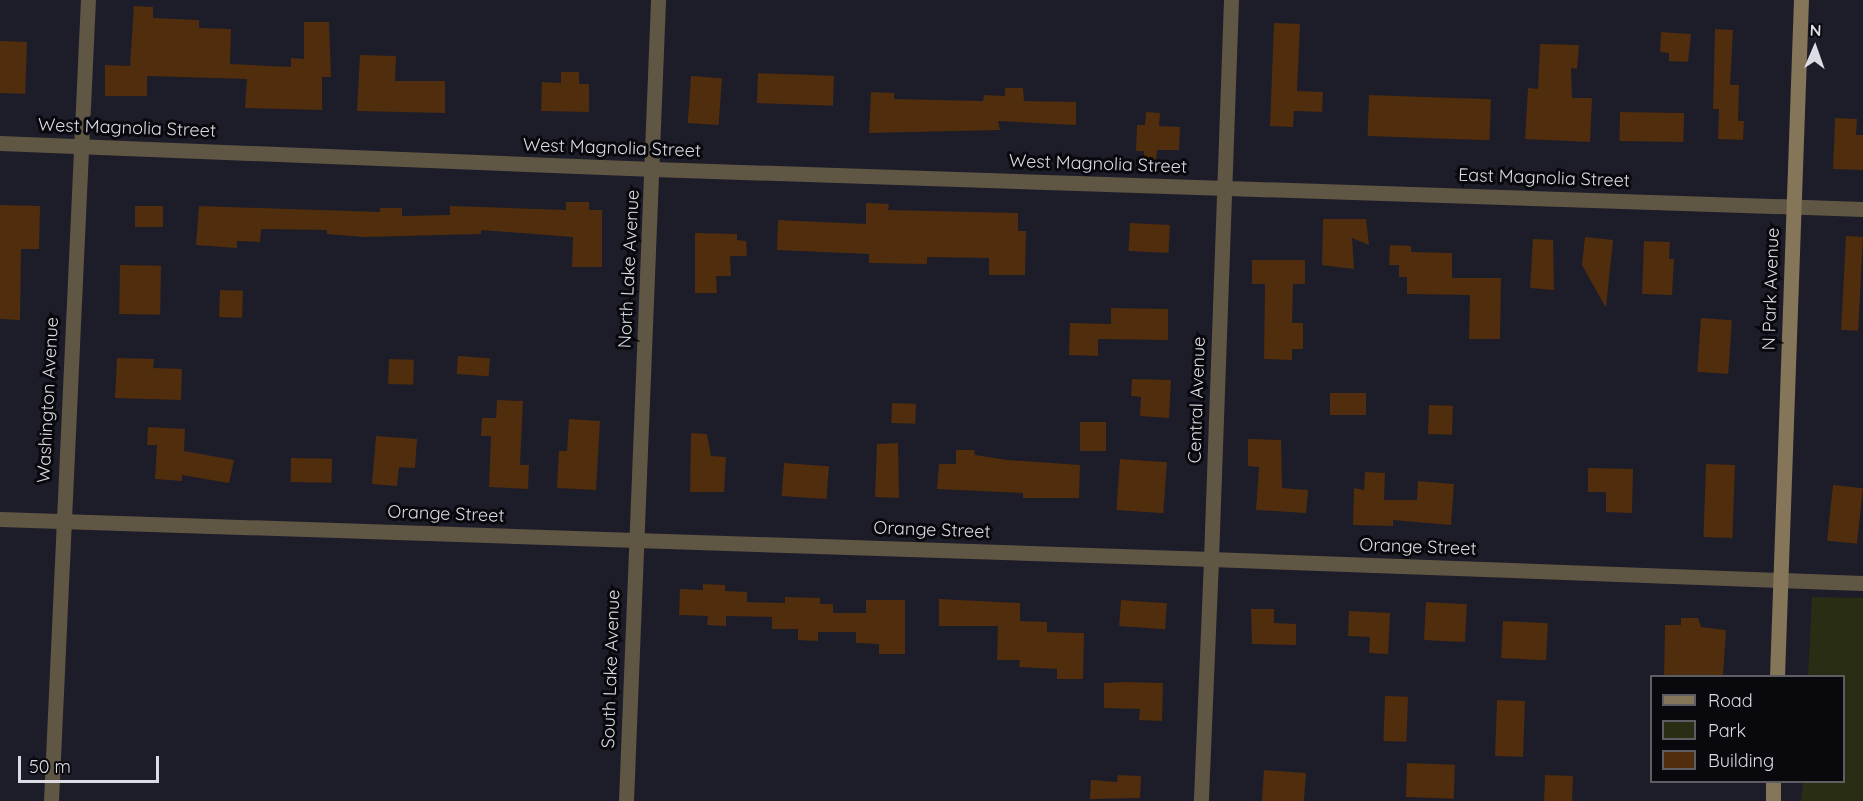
<!DOCTYPE html>
<style>
body{margin:0}
#map{position:relative;width:1863px;height:801px;overflow:hidden;background:#1d1c29;font-family:Quicksand,sans-serif}
div>[style]{position:absolute}
.green>*{inset:0;background:#292d14}
.building>*{inset:0;background:#502d0d;transform-origin:0 0}
.minor>*{height:15px;margin:-7.5px;padding:0 7.5px;transform-origin:7.5px;border-radius:7.5px;background:#605644}
.tertiary>*{height:15px;margin:-7.5px;padding:0 7.5px;transform-origin:7.5px;border-radius:7.5px;background:#605644}
.secondary>*{height:15px;margin:-7.5px;padding:0 7.5px;transform-origin:7.5px;border-radius:7.5px;background:#857659}
span{translate:-50% -50%;white-space:nowrap;text-align:center;line-height:1.15;-webkit-text-stroke:6px #08080d;paint-order:stroke}
.street-label{font-size:18px;color:#dcdce5}
.legend{position:absolute;left:1650px;top:675px;width:195px;height:108px;box-sizing:border-box;background:#08080d;border:2px solid #5d5d63;margin:0;padding:8px 10px;list-style:none;font-size:18px;color:#dcdce5}
.legend li{display:flex;align-items:center;gap:12px;height:30px}
.legend b{width:30px;border:2px solid #5d5d63}
.north{position:absolute;left:1785px;top:18px;width:60px;height:60px;-webkit-text-stroke:4px #08080d;paint-order:stroke;rotate:2deg;font-size:16px;font-weight:700;line-height:24px;text-align:center;color:#dcdce5}
.north::after{content:'';display:block;margin:auto;width:21px;height:27px;background:#dcdce5;clip-path:polygon(50% 0,100% 100%,50% 72%,0 100%)}
.scale{position:absolute;left:18px;top:756px;width:141px;height:27px;box-sizing:border-box;border:3px solid #dcdce5;border-top:0;padding-left:8px;font-size:18px;line-height:21px;white-space:nowrap;color:#dcdce5;-webkit-text-stroke:4px #08080d;paint-order:stroke}
</style>
<div id="map">
<div class="green">
<div style="clip-path:polygon(1812px 597px,1863px 598px,1863px 801px,1801px 801px,1803px 782px,1844px 782px,1844px 676px,1808px 676px)"></div>
</div>
<div class="building">
<div style="clip-path:polygon(134px 6px,153px 7px,153px 18px,199px 20px,199px 28px,231px 29px,230px 64px,291px 67px,291px 58px,304px 59px,304px 22px,329px 22px,331px 77px,322px 77px,322px 110px,245px 108px,247px 79px,147px 76px,147px 96px,105px 96px,105px 65px,130px 66px)"></div>
<div style="clip-path:polygon(1274px 23px,1300px 24px,1297px 91px,1323px 92px,1322px 112px,1294px 111px,1293px 127px,1270px 126px)"></div>
<div style="clip-path:polygon(1715px 29px,1733px 30px,1730px 85px,1739px 85px,1738px 121px,1744px 121px,1743px 140px,1718px 139px,1719px 109px,1713px 109px)"></div>
<div style="clip-path:polygon(1661px 32px,1691px 34px,1688px 62px,1669px 61px,1669px 53px,1660px 52px)"></div>
<div style="left:0;top:41px;width:27px;height:52px;rotate:2deg"></div>
<div style="clip-path:polygon(1540px 44px,1579px 45px,1577px 69px,1571px 68px,1572px 98px,1592px 98px,1590px 142px,1525px 139px,1528px 88px,1538px 89px)"></div>
<div style="clip-path:polygon(360px 55px,396px 56px,395px 81px,445px 81px,445px 113px,357px 111px)"></div>
<div style="clip-path:polygon(561px 72px,579px 72px,579px 84px,589px 84px,589px 112px,541px 111px,542px 82px,561px 83px)"></div>
<div style="left:758px;top:73px;width:76px;height:30px;rotate:2deg"></div>
<div style="left:691px;top:76px;width:31px;height:47px;rotate:4deg"></div>
<div style="clip-path:polygon(1005px 88px,1023px 88px,1024px 101px,1076px 102px,1076px 125px,998px 121px,1000px 130px,869px 133px,871px 92px,894px 93px,894px 99px,983px 101px,984px 95px,1005px 96px)"></div>
<div style="left:1369px;top:95px;width:122px;height:41px;rotate:2deg"></div>
<div style="clip-path:polygon(1146px 112px,1160px 113px,1159px 126px,1180px 127px,1179px 150px,1157px 150px,1156px 160px,1144px 159px,1144px 151px,1136px 151px,1137px 125px,1145px 125px)"></div>
<div style="left:1620px;top:112px;width:64px;height:29px;rotate:1deg"></div>
<div style="clip-path:polygon(1835px 118px,1857px 119px,1856px 135px,1863px 135px,1863px 170px,1833px 169px)"></div>
<div style="clip-path:polygon(566px 202px,589px 202px,589px 210px,602px 210px,602px 267px,572px 267px,573px 237px,481px 230px,481px 234px,364px 237px,327px 234px,327px 230px,261px 229px,260px 242px,237px 241px,237px 248px,196px 245px,199px 206px,380px 212px,380px 208px,402px 208px,402px 216px,450px 215px,450px 206px,566px 210px)"></div>
<div style="clip-path:polygon(866px 203px,889px 204px,888px 210px,1018px 213px,1018px 231px,1026px 231px,1025px 275px,989px 275px,989px 258px,927px 257px,927px 264px,869px 263px,869px 254px,777px 250px,778px 220px,866px 224px)"></div>
<div style="clip-path:polygon(0 205px,40px 206px,39px 249px,21px 249px,20px 320px,0 319px)"></div>
<div style="left:135px;top:206px;width:28px;height:21px"></div>
<div style="clip-path:polygon(1323px 219px,1366px 219px,1369px 245px,1352px 238px,1354px 269px,1322px 265px)"></div>
<div style="left:1130px;top:223px;width:40px;height:28px;rotate:3deg"></div>
<div style="clip-path:polygon(695px 233px,737px 234px,737px 240px,746px 241px,747px 256px,730px 256px,731px 276px,716px 276px,717px 293px,695px 293px)"></div>
<div style="left:1846px;top:236px;width:17px;height:94px;rotate:3deg"></div>
<div style="clip-path:polygon(1585px 237px,1613px 240px,1606px 308px,1582px 265px)"></div>
<div style="clip-path:polygon(1533px 239px,1553px 240px,1554px 290px,1530px 288px)"></div>
<div style="clip-path:polygon(1644px 241px,1670px 242px,1669px 259px,1674px 259px,1672px 295px,1642px 294px)"></div>
<div style="clip-path:polygon(1390px 245px,1411px 246px,1411px 252px,1452px 253px,1452px 278px,1501px 278px,1500px 339px,1469px 339px,1470px 295px,1407px 294px,1407px 277px,1399px 277px,1399px 265px,1389px 265px)"></div>
<div style="clip-path:polygon(1252px 260px,1305px 260px,1305px 284px,1293px 284px,1292px 323px,1303px 323px,1303px 349px,1292px 349px,1292px 360px,1264px 359px,1265px 284px,1252px 284px)"></div>
<div style="left:120px;top:265px;width:41px;height:49px;rotate:1deg"></div>
<div style="left:220px;top:290px;width:23px;height:27px;rotate:2deg"></div>
<div style="clip-path:polygon(1111px 308px,1168px 309px,1168px 340px,1098px 339px,1098px 356px,1069px 355px,1070px 323px,1111px 324px)"></div>
<div style="left:1701px;top:318px;width:31px;height:54px;rotate:4deg"></div>
<div style="left:458px;top:356px;width:32px;height:18px;rotate:4deg"></div>
<div style="clip-path:polygon(117px 358px,154px 359px,153px 368px,182px 369px,181px 400px,115px 398px)"></div>
<div style="left:389px;top:359px;width:25px;height:25px;rotate:2deg"></div>
<div style="clip-path:polygon(1132px 379px,1171px 380px,1169px 418px,1140px 416px,1141px 397px,1131px 396px)"></div>
<div style="left:1330px;top:393px;width:36px;height:22px"></div>
<div style="clip-path:polygon(497px 400px,523px 401px,520px 465px,529px 465px,528px 489px,489px 487px,491px 436px,481px 436px,482px 418px,496px 418px)"></div>
<div style="left:892px;top:403px;width:24px;height:20px;rotate:2deg"></div>
<div style="left:1429px;top:405px;width:24px;height:29px;rotate:2deg"></div>
<div style="clip-path:polygon(569px 419px,600px 421px,596px 490px,557px 488px,559px 451px,567px 451px)"></div>
<div style="left:1080px;top:422px;width:26px;height:29px"></div>
<div style="clip-path:polygon(148px 427px,185px 429px,184px 451px,234px 460px,229px 483px,182px 475px,182px 481px,155px 479px,157px 445px,147px 445px)"></div>
<div style="clip-path:polygon(691px 433px,707px 434px,711px 456px,726px 457px,724px 492px,690px 492px)"></div>
<div style="clip-path:polygon(376px 436px,417px 439px,415px 468px,399px 467px,397px 486px,372px 484px)"></div>
<div style="clip-path:polygon(1248px 439px,1281px 440px,1282px 488px,1308px 490px,1306px 513px,1256px 510px,1259px 467px,1248px 466px)"></div>
<div style="clip-path:polygon(898px 443px,899px 498px,875px 497px,877px 444px)"></div>
<div style="clip-path:polygon(956px 450px,974px 450px,975px 455px,1007px 460px,1080px 465px,1079px 498px,1023px 498px,1023px 493px,937px 489px,939px 464px,956px 464px)"></div>
<div style="left:291px;top:458px;width:41px;height:24px;rotate:1deg"></div>
<div style="left:1120px;top:459px;width:47px;height:51px;rotate:4deg"></div>
<div style="left:784px;top:463px;width:45px;height:33px;rotate:4deg"></div>
<div style="left:1706px;top:464px;width:29px;height:73px;rotate:2deg"></div>
<div style="clip-path:polygon(1588px 468px,1633px 469px,1632px 513px,1606px 512px,1606px 492px,1588px 492px)"></div>
<div style="clip-path:polygon(1365px 472px,1385px 473px,1384px 500px,1417px 500px,1418px 481px,1454px 484px,1451px 525px,1393px 520px,1393px 526px,1353px 525px,1354px 488px,1364px 490px)"></div>
<div style="left:1833px;top:485px;width:30px;height:56px;rotate:6deg"></div>
<div style="clip-path:polygon(703px 584px,725px 585px,725px 591px,747px 592px,747px 602px,785px 603px,785px 597px,820px 598px,820px 604px,833px 604px,833px 613px,866px 613px,866px 600px,905px 600px,905px 654px,879px 654px,879px 644px,856px 643px,856px 632px,818px 632px,818px 641px,798px 640px,798px 629px,772px 629px,772px 617px,726px 616px,726px 626px,707px 625px,708px 616px,679px 615px,680px 589px,703px 590px)"></div>
<div style="clip-path:polygon(939px 599px,1020px 603px,1020px 621px,1047px 622px,1047px 632px,1084px 633px,1083px 679px,1057px 679px,1057px 669px,1019px 667px,1020px 660px,997px 660px,998px 626px,939px 626px)"></div>
<div style="left:1121px;top:600px;width:46px;height:26px;rotate:4deg"></div>
<div style="left:1426px;top:602px;width:41px;height:38px;rotate:3deg"></div>
<div style="clip-path:polygon(1251px 609px,1274px 609px,1274px 623px,1296px 624px,1296px 645px,1252px 644px)"></div>
<div style="clip-path:polygon(1349px 611px,1390px 613px,1388px 654px,1369px 653px,1370px 637px,1348px 636px)"></div>
<div style="clip-path:polygon(1681px 618px,1698px 618px,1701px 627px,1726px 630px,1723px 676px,1664px 676px,1665px 625px,1681px 625px)"></div>
<div style="left:1503px;top:621px;width:45px;height:37px;rotate:3deg"></div>
<div style="clip-path:polygon(1125px 682px,1163px 683px,1162px 721px,1139px 720px,1140px 709px,1104px 708px,1104px 683px)"></div>
<div style="left:1385px;top:696px;width:23px;height:45px;rotate:2deg"></div>
<div style="left:1497px;top:700px;width:28px;height:56px;rotate:2deg"></div>
<div style="left:1407px;top:763px;width:48px;height:34px;rotate:2deg"></div>
<div style="left:1264px;top:770px;width:42px;height:31px;rotate:4deg"></div>
<div style="clip-path:polygon(1118px 775px,1141px 776px,1140px 798px,1090px 799px,1091px 780px,1117px 782px)"></div>
<div style="left:1545px;top:775px;width:28px;height:26px;rotate:2deg"></div>
</div>
<div class="minor">
<div style="left:1231px;top:0;width:559px;rotate:92.05deg"></div>
<div style="left:1211px;top:559px;width:652px;rotate:2.11deg"></div>
<div style="left:0;top:143px;width:654px;rotate:2.28deg"></div>
<div style="left:653px;top:169px;width:1211px;rotate:1.89deg"></div>
<div style="left:51px;top:801px;width:802px;rotate:-87.36deg"></div>
<div style="left:626px;top:801px;width:802px;rotate:-87.71deg"></div>
</div>
<div class="tertiary">
<div style="left:0;top:519px;width:1212px;rotate:1.89deg"></div>
<div style="left:1211px;top:559px;width:242px;rotate:92.4deg"></div>
</div>
<div class="secondary">
<div style="left:1777px;top:676px;width:676px;rotate:-87.97deg"></div>
<div style="left:1773px;top:801px;width:19px;rotate:-90deg"></div>
</div>
<div class="street-label">
<span style="left:127px;top:128px;rotate:2deg">West Magnolia Street</span>
<span style="left:612px;top:148px;rotate:2deg">West Magnolia Street</span>
<span style="left:1098px;top:164px;rotate:2deg">West Magnolia Street</span>
<span style="left:1544px;top:178px;rotate:2deg">East Magnolia Street</span>
<span style="left:629px;top:269px;rotate:-87deg">North Lake Avenue</span>
<span style="left:1771px;top:289px;rotate:-88deg">N Park Avenue</span>
<span style="left:48px;top:400px;rotate:-87deg">Washington Avenue</span>
<span style="left:1197px;top:400px;rotate:-88deg">Central Avenue</span>
<span style="left:446px;top:514px;rotate:2deg">Orange Street</span>
<span style="left:932px;top:530px;rotate:2deg">Orange Street</span>
<span style="left:1418px;top:547px;rotate:2deg">Orange Street</span>
<span style="left:611px;top:669px;rotate:-88deg">South Lake Avenue</span>
</div>
<ul class="legend">
<li><b style="height:8px;background:#857659"></b>Road</li>
<li><b style="height:16px;background:#292d14"></b>Park</li>
<li><b style="height:16px;background:#502d0d"></b>Building</li>
</ul>
<div class="north">N</div>
<div class="scale">50 m</div>
</div>
